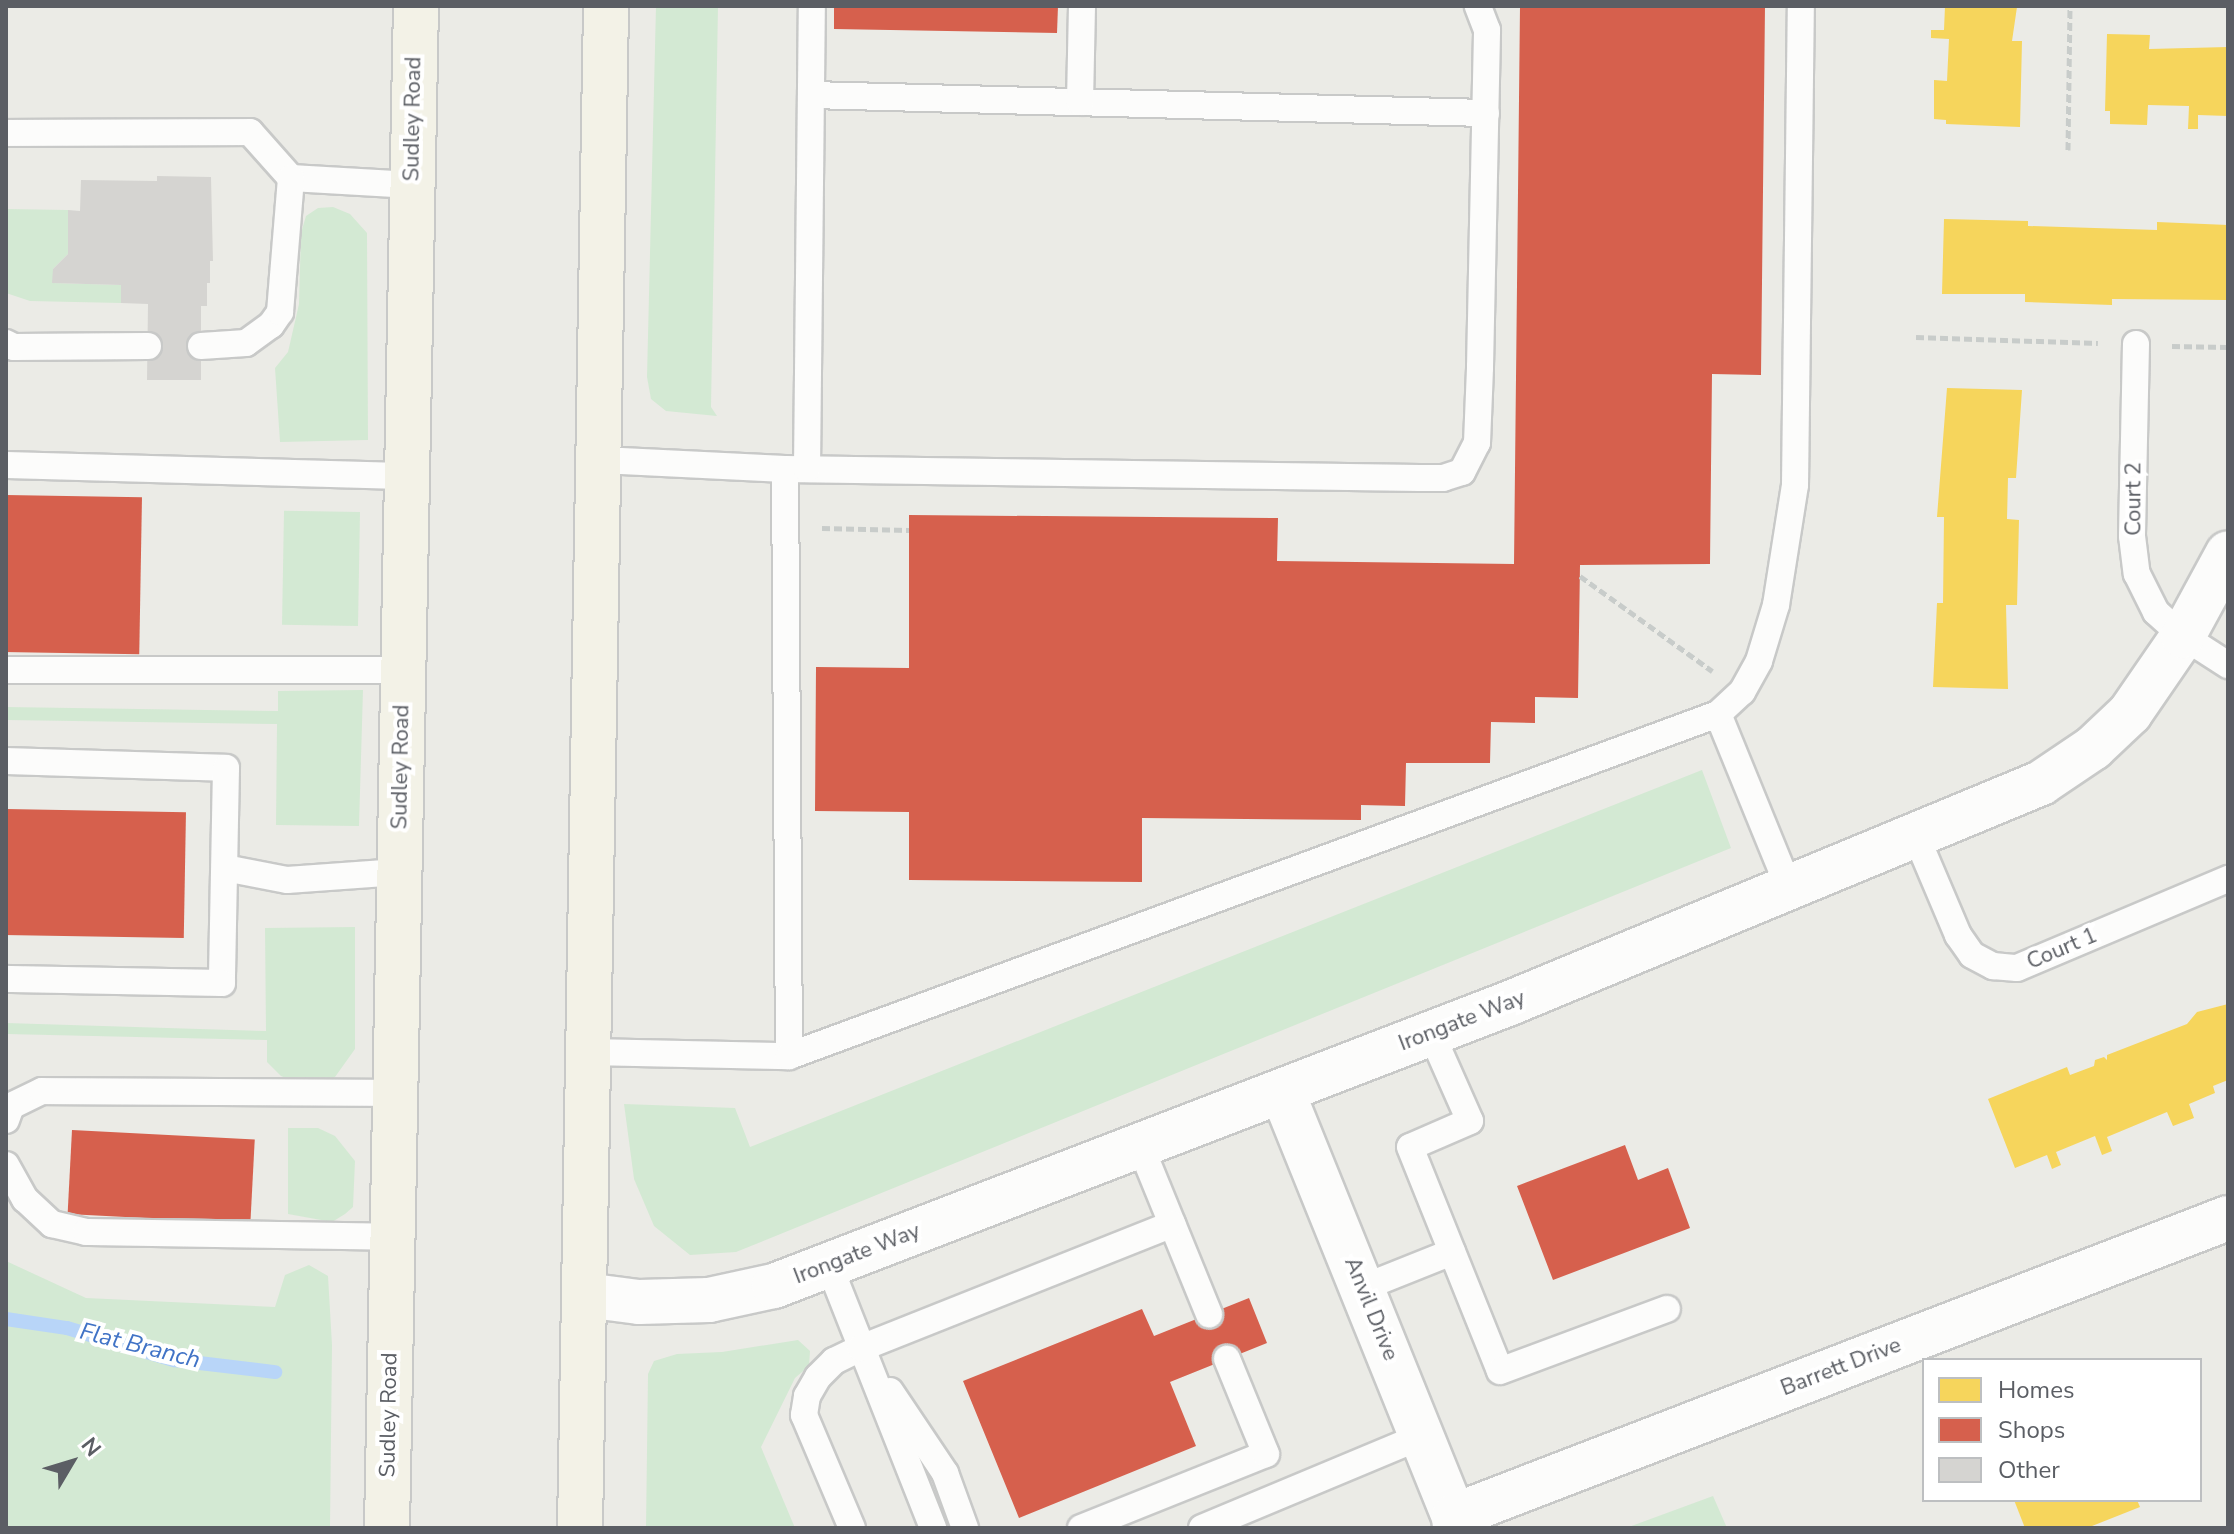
<!DOCTYPE html>
<style>
body{margin:0}
#map{position:relative;width:2234px;height:1534px;overflow:hidden;background:#ebebe6;font-family:"Nunito Sans",sans-serif}
div>[style]{position:absolute}
.green>*{inset:0;background:#d3e9d3;transform-origin:0 0}
.homes>*{inset:0;background:#f6d55c}
.shops>*{inset:0;background:#d6604d;transform-origin:0 0}
.stream>*{height:14px;margin:-7px;padding:0 7px;transform-origin:7px;border-radius:7px;background:#b8d5f8}
.building>*{inset:0;background:#d5d4d1}
.path>*{height:5px;margin-top:-2.5px;transform-origin:0;background:repeating-linear-gradient(90deg,#c8ccca 0 8px,transparent 0 12px)}
.roads{filter:drop-shadow(2px 0 #c8c9c8) drop-shadow(-2px 0 #c8c9c8) drop-shadow(0 2px #c8c9c8) drop-shadow(0 -2px #c8c9c8)}
.service>*{height:26px;margin:-13px;padding:0 13px;transform-origin:13px;border-radius:13px;background:#fcfcfb}
.minor>*{height:44px;margin:-22px;padding:0 22px;transform-origin:22px;border-radius:22px;background:#fcfcfb}
.primary>*{height:44px;margin:-22px;padding:0 22px;transform-origin:22px;border-radius:22px;background:#f3f2e7}
span{translate:-50% -50%;white-space:nowrap;text-align:center;line-height:1.15;-webkit-text-stroke:8px #fff;paint-order:stroke}
.street-label{font-size:22px;color:#5b5e64}
.water-label{font-size:24px;color:#4173c6;font-style:italic}
.frame{position:absolute;inset:0;border:8px solid #5b5e64;pointer-events:none}
.legend{position:absolute;left:1922px;top:1358px;width:280px;height:144px;box-sizing:border-box;background:#fff;border:2px solid #bdbfc1;margin:0;padding:10px 14px;list-style:none;font-size:24px;color:#5b5e64}
.legend li{display:flex;align-items:center;gap:16px;height:40px}
.legend b{width:40px;border:2px solid #bdbfc1}
.north{position:absolute;left:32px;top:1422px;width:80px;height:80px;-webkit-text-stroke:6px #fff;paint-order:stroke;rotate:52deg;font-size:22px;font-weight:700;line-height:32px;text-align:center;color:#5b5e64}
.north::after{content:'';display:block;margin:auto;width:28px;height:36px;background:#5b5e64;clip-path:polygon(50% 0,100% 100%,50% 72%,0 100%)}
</style>
<div id="map">
<div class="green">
<div style="clip-path:polygon(656px 6px,718px 6px,711px 407px,717px 416px,666px 411px,651px 399px,647px 377px)"></div>
<div style="clip-path:polygon(333px 207px,350px 214px,367px 233px,368px 440px,280px 442px,275px 368px,288px 352px,299px 304px,301px 233px,306px 216px,318px 208px)"></div>
<div style="clip-path:polygon(6px 209px,68px 210px,68px 254px,53px 269px,53px 283px,121px 285px,121px 303px,30px 301px,6px 293px)"></div>
<div style="left:360px;top:512px;width:114px;height:76px;rotate:91deg"></div>
<div style="clip-path:polygon(363px 690px,359px 826px,276px 825px,277px 724px,6px 720px,6px 707px,278px 711px,278px 691px)"></div>
<div style="clip-path:polygon(1702px 770px,1731px 848px,736px 1252px,690px 1255px,654px 1226px,634px 1179px,624px 1104px,735px 1108px,750px 1147px)"></div>
<div style="clip-path:polygon(355px 927px,355px 1049px,335px 1077px,317px 1084px,300px 1084px,281px 1076px,267px 1062px,267px 1040px,6px 1034px,6px 1023px,266px 1031px,265px 928px)"></div>
<div style="clip-path:polygon(288px 1128px,318px 1128px,335px 1136px,355px 1161px,353px 1207px,345px 1214px,332px 1222px,288px 1214px)"></div>
<div style="clip-path:polygon(6px 1261px,86px 1298px,275px 1307px,285px 1275px,309px 1265px,328px 1276px,332px 1345px,330px 1528px,6px 1528px)"></div>
<div style="clip-path:polygon(798px 1340px,810px 1351px,809px 1366px,795px 1378px,761px 1447px,795px 1528px,646px 1528px,648px 1374px,654px 1361px,677px 1354px,722px 1352px)"></div>
<div style="clip-path:polygon(1713px 1496px,1727px 1528px,1626px 1528px)"></div>
</div>
<div class="homes">
<div style="clip-path:polygon(1945px 6px,2017px 7px,2012px 41px,2022px 41px,2020px 127px,1946px 124px,1946px 120px,1934px 119px,1934px 80px,1947px 81px,1949px 39px,1931px 38px,1931px 30px,1944px 30px)"></div>
<div style="clip-path:polygon(2107px 34px,2150px 35px,2149px 49px,2228px 47px,2228px 116px,2198px 115px,2198px 129px,2188px 129px,2189px 106px,2148px 105px,2147px 125px,2110px 124px,2110px 111px,2105px 111px)"></div>
<div style="clip-path:polygon(1944px 219px,2028px 221px,2028px 226px,2157px 230px,2157px 222px,2228px 225px,2228px 300px,2112px 299px,2112px 305px,2025px 302px,2025px 294px,1942px 294px)"></div>
<div style="clip-path:polygon(1947px 388px,2022px 390px,2016px 478px,2008px 478px,2007px 519px,2019px 520px,2017px 605px,2006px 605px,2008px 689px,1933px 687px,1937px 603px,1943px 603px,1944px 517px,1937px 517px)"></div>
<div style="clip-path:polygon(2228px 1004px,2228px 1080px,2213px 1086px,2215px 1093px,2189px 1104px,2194px 1118px,2173px 1126px,2167px 1112px,2107px 1137px,2112px 1151px,2102px 1155px,2095px 1136px,2056px 1152px,2061px 1165px,2052px 1169px,2047px 1155px,2015px 1168px,1988px 1099px,2067px 1067px,2070px 1075px,2094px 1066px,2095px 1060px,2104px 1057px,2107px 1060px,2107px 1055px,2187px 1024px,2197px 1012px)"></div>
<div style="clip-path:polygon(2014px 1500px,2137px 1500px,2140px 1507px,2087px 1528px,2025px 1528px)"></div>
</div>
<div class="shops">
<div style="clip-path:polygon(834px 6px,1058px 6px,1057px 33px,834px 29px)"></div>
<div style="clip-path:polygon(1520px 6px,1765px 6px,1761px 375px,1712px 374px,1710px 564px,1580px 565px,1578px 698px,1535px 697px,1535px 723px,1491px 722px,1490px 763px,1406px 763px,1405px 806px,1361px 805px,1361px 820px,1142px 818px,1142px 882px,909px 880px,909px 812px,815px 811px,816px 667px,909px 668px,909px 515px,1278px 518px,1277px 561px,1514px 564px)"></div>
<div style="left:6px;top:495px;width:136px;height:157px;rotate:1deg"></div>
<div style="left:6px;top:809px;width:180px;height:126px;rotate:1deg"></div>
<div style="left:72px;top:1130px;width:183px;height:84px;rotate:3deg"></div>
<div style="clip-path:polygon(1625px 1145px,1638px 1180px,1668px 1168px,1690px 1228px,1553px 1280px,1517px 1186px)"></div>
<div style="clip-path:polygon(1249px 1298px,1267px 1343px,1170px 1382px,1196px 1446px,1019px 1518px,963px 1381px,1142px 1309px,1154px 1336px)"></div>
</div>
<div class="stream">
<div style="left:6px;top:1319px;width:62px;rotate:8.4deg"></div>
<div style="left:67px;top:1328px;width:112px;rotate:16.7deg"></div>
<div style="left:174px;top:1360px;width:102px;rotate:6.8deg"></div>
</div>
<div class="building">
<div style="clip-path:polygon(157px 176px,211px 177px,213px 261px,210px 261px,210px 283px,207px 283px,207px 306px,201px 306px,201px 380px,147px 380px,148px 304px,121px 303px,121px 285px,52px 283px,53px 269px,68px 254px,68px 210px,80px 211px,81px 180px,157px 181px)"></div>
</div>
<div class="path">
<div style="left:2068px;top:150px;width:144px;rotate:-89.2deg"></div>
<div style="left:1916px;top:337px;width:182px;rotate:1.9deg"></div>
<div style="left:2172px;top:346px;width:56px;rotate:1deg"></div>
<div style="left:822px;top:528px;width:87px;rotate:1.3deg"></div>
<div style="left:1580px;top:576px;width:163px;rotate:35.7deg"></div>
</div>
<div class="roads">
<div class="service">
<div style="left:811px;top:95px;width:675px;rotate:1.53deg"></div>
<div style="left:1080px;top:102px;width:96px;rotate:-88.8deg"></div>
<div style="left:6px;top:133px;width:244px;rotate:-0.2deg"></div>
<div style="left:250px;top:132px;width:62px;rotate:48.3deg"></div>
<div style="left:291px;top:178px;width:121px;rotate:3.3deg"></div>
<div style="left:6px;top:343px;width:9px;rotate:27deg"></div>
<div style="left:14px;top:347px;width:134px;rotate:-0.4deg"></div>
<div style="left:2136px;top:344px;width:192px;rotate:91.2deg"></div>
<div style="left:2132px;top:536px;width:38px;rotate:83deg"></div>
<div style="left:2137px;top:574px;width:42px;rotate:63.4deg"></div>
<div style="left:2156px;top:612px;width:36px;rotate:42deg"></div>
<div style="left:2183px;top:636px;width:54px;rotate:32.8deg"></div>
<div style="left:201px;top:346px;width:45px;rotate:-3.8deg"></div>
<div style="left:246px;top:343px;width:31px;rotate:-36deg"></div>
<div style="left:271px;top:325px;width:16px;rotate:-55deg"></div>
<div style="left:280px;top:312px;width:134px;rotate:-85.3deg"></div>
<div style="left:601px;top:460px;width:184px;rotate:2.8deg"></div>
<div style="left:785px;top:469px;width:635px;rotate:0.81deg"></div>
<div style="left:1420px;top:478px;width:23px"></div>
<div style="left:1443px;top:478px;width:20px;rotate:-18deg"></div>
<div style="left:1462px;top:472px;width:33px;rotate:-63deg"></div>
<div style="left:1477px;top:443px;width:76px;rotate:-87.7deg"></div>
<div style="left:1480px;top:367px;width:337px;rotate:-88.8deg"></div>
<div style="left:1487px;top:30px;width:26px;rotate:-111deg"></div>
<div style="left:6px;top:465px;width:401px;rotate:1.6deg"></div>
<div style="left:785px;top:469px;width:587px;rotate:89.61deg"></div>
<div style="left:807px;top:469px;width:463px;rotate:-89.4deg"></div>
<div style="left:6px;top:670px;width:397px"></div>
<div style="left:1718px;top:714px;width:188px;rotate:67.8deg"></div>
<div style="left:6px;top:761px;width:220px;rotate:1.8deg"></div>
<div style="left:226px;top:768px;width:215px;rotate:91.1deg"></div>
<div style="left:222px;top:983px;width:216px;rotate:-178.9deg"></div>
<div style="left:1916px;top:836px;width:108px;rotate:67deg"></div>
<div style="left:1958px;top:935px;width:24px;rotate:55deg"></div>
<div style="left:1972px;top:955px;width:24px;rotate:28deg"></div>
<div style="left:1993px;top:966px;width:24px;rotate:5deg"></div>
<div style="left:2017px;top:968px;width:229px;rotate:-22.9deg"></div>
<div style="left:225px;top:868px;width:63px;rotate:11deg"></div>
<div style="left:287px;top:880px;width:112px;rotate:-4.1deg"></div>
<div style="left:1431px;top:1033px;width:96px;rotate:66.1deg"></div>
<div style="left:1470px;top:1121px;width:65px;rotate:156.6deg"></div>
<div style="left:1410px;top:1147px;width:241px;rotate:68.1deg"></div>
<div style="left:1500px;top:1371px;width:178px;rotate:-20.4deg"></div>
<div style="left:590px;top:1052px;width:199px;rotate:1.2deg"></div>
<div style="left:789px;top:1056px;width:990px;rotate:-20.21deg"></div>
<div style="left:1718px;top:714px;width:33px;rotate:-43deg"></div>
<div style="left:1742px;top:692px;width:35px;rotate:-61deg"></div>
<div style="left:1759px;top:661px;width:59px;rotate:-73.1deg"></div>
<div style="left:1776px;top:605px;width:121px;rotate:-81deg"></div>
<div style="left:1795px;top:485px;width:479px;rotate:-89.3deg"></div>
<div style="left:6px;top:1120px;width:15px;rotate:-70deg"></div>
<div style="left:11px;top:1106px;width:34px;rotate:-26deg"></div>
<div style="left:42px;top:1091px;width:353px;rotate:0.3deg"></div>
<div style="left:1140px;top:1145px;width:183px;rotate:67.8deg"></div>
<div style="left:6px;top:1165px;width:39px;rotate:61deg"></div>
<div style="left:25px;top:1199px;width:37px;rotate:43deg"></div>
<div style="left:52px;top:1224px;width:35px;rotate:13deg"></div>
<div style="left:86px;top:1232px;width:307px;rotate:0.9deg"></div>
<div style="left:829px;top:1265px;width:283px;rotate:68.4deg"></div>
<div style="left:1362px;top:1288px;width:97px;rotate:-21.8deg"></div>
<div style="left:890px;top:1391px;width:99px;rotate:56.1deg"></div>
<div style="left:945px;top:1473px;width:59px;rotate:70deg"></div>
<div style="left:852px;top:1528px;width:123px;rotate:-113deg"></div>
<div style="left:804px;top:1415px;width:19px;rotate:-81deg"></div>
<div style="left:807px;top:1396px;width:22px;rotate:-60deg"></div>
<div style="left:818px;top:1377px;width:23px;rotate:-45deg"></div>
<div style="left:834px;top:1361px;width:30px;rotate:-26deg"></div>
<div style="left:861px;top:1348px;width:335px;rotate:-21.7deg"></div>
<div style="left:1081px;top:1528px;width:199px;rotate:-21.8deg"></div>
<div style="left:1266px;top:1454px;width:103px;rotate:-112.3deg"></div>
<div style="left:1202px;top:1528px;width:238px;rotate:-22.7deg"></div>
</div>
<div class="minor">
<div style="left:1282px;top:1091px;width:458px;rotate:68deg"></div>
<div style="left:1454px;top:1516px;width:12px;rotate:85deg"></div>
<div style="left:585px;top:1295px;width:54px;rotate:7.4deg"></div>
<div style="left:639px;top:1302px;width:70px;rotate:-1.6deg"></div>
<div style="left:709px;top:1300px;width:66px;rotate:-12.2deg"></div>
<div style="left:774px;top:1286px;width:789px;rotate:-21.03deg"></div>
<div style="left:1510px;top:1003px;width:575px;rotate:-22.5deg"></div>
<div style="left:2041px;top:783px;width:63px;rotate:-33.9deg"></div>
<div style="left:2093px;top:748px;width:51px;rotate:-43.4deg"></div>
<div style="left:2130px;top:713px;width:93px;rotate:-55.5deg"></div>
<div style="left:2183px;top:636px;width:94px;rotate:-61.5deg"></div>
<div style="left:1454px;top:1516px;width:829px;rotate:-21.06deg"></div>
</div>
<div class="primary">
<div style="left:387px;top:1528px;width:1522px;rotate:-88.91deg"></div>
<div style="left:580px;top:1528px;width:1522px;rotate:-89.02deg"></div>
</div>
</div>
<div class="street-label">
<span style="left:413px;top:119px;rotate:-89deg">Sudley Road</span>
<span style="left:2134px;top:499px;rotate:-90deg">Court 2</span>
<span style="left:401px;top:767px;rotate:-89deg">Sudley Road</span>
<span style="left:2062px;top:949px;rotate:-23deg">Court 1</span>
<span style="left:1462px;top:1021px;rotate:-21deg">Irongate Way</span>
<span style="left:857px;top:1254px;rotate:-21deg">Irongate Way</span>
<span style="left:1371px;top:1309px;rotate:68deg">Anvil Drive</span>
<span style="left:1841px;top:1367px;rotate:-21deg">Barrett Drive</span>
<span style="left:389px;top:1415px;rotate:-89deg">Sudley Road</span>
</div>
<div class="water-label">
<span style="left:140px;top:1346px;rotate:14deg">Flat Branch</span>
</div>
<div class="frame"></div>
<ul class="legend">
<li><b style="height:22px;background:#f6d55c"></b>Homes</li>
<li><b style="height:22px;background:#d6604d"></b>Shops</li>
<li><b style="height:22px;background:#d5d4d1"></b>Other</li>
</ul>
<div class="north">N</div>
</div>
